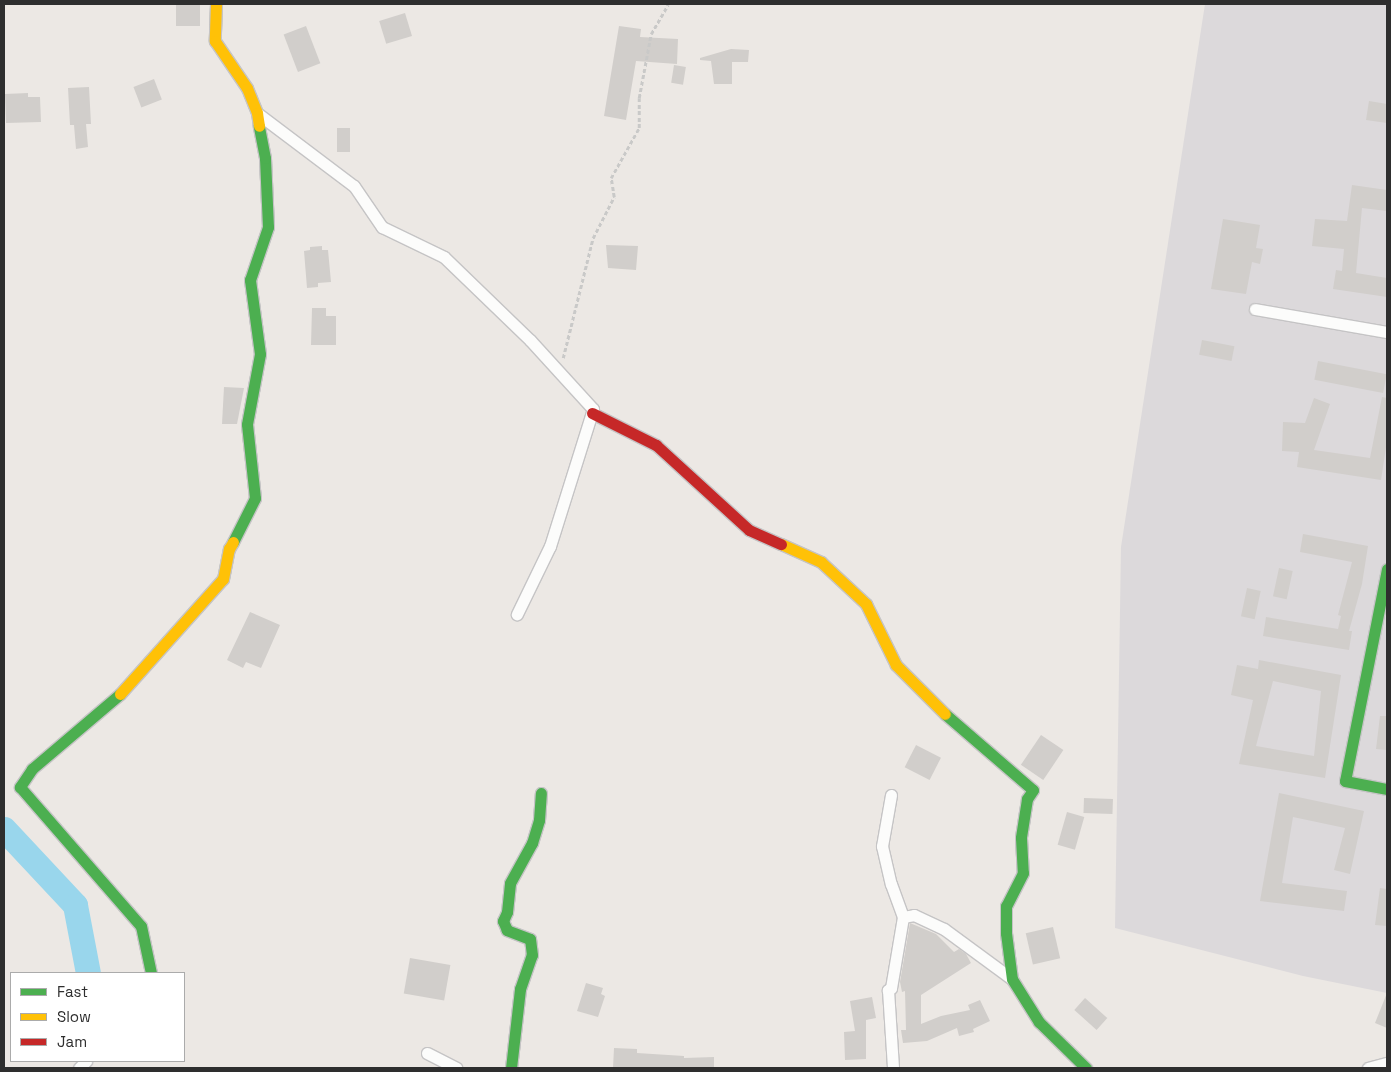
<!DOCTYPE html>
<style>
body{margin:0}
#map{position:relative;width:1391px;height:1072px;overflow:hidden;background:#ece8e4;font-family:"Space Grotesk",sans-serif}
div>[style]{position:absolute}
.industrial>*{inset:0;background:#dcd9db}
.river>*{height:25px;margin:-12.5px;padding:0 12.5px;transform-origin:12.5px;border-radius:12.5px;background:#99d6ec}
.building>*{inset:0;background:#d1cecb;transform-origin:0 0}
.path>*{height:2.5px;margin-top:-1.25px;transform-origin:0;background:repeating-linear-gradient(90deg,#c9c9c8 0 4px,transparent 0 6.5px)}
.roads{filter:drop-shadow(1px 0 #c5c4c5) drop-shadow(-1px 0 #c5c4c5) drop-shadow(0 1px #c5c4c5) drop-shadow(0 -1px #c5c4c5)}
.street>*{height:11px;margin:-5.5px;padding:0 5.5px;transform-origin:5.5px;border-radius:5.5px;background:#fcfcfb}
.fast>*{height:11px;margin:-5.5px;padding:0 5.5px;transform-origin:5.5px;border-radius:5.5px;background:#4caf50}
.slow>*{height:11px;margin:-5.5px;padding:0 5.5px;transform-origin:5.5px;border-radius:5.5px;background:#ffc107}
.jam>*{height:11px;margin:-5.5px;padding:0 5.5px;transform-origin:5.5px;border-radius:5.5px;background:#c62828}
span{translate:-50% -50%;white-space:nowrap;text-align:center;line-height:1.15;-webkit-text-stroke:4.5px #fff;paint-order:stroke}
.frame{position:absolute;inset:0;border:5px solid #2e2e2e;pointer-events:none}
.legend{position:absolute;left:10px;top:972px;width:175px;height:90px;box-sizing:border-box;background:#fff;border:1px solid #ababab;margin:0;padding:6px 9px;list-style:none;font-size:15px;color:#2e2e2e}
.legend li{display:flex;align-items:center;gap:10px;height:25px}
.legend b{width:25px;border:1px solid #ababab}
</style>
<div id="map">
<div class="industrial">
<div style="clip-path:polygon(1205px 4px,1387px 4px,1387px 993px,1303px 976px,1115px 928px,1121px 547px)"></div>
</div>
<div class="river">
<div style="left:4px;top:829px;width:104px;rotate:46.9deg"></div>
<div style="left:75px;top:905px;width:69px;rotate:79.2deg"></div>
</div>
<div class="building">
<div style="left:176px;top:4px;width:24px;height:22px"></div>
<div style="left:405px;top:13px;width:24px;height:27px;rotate:73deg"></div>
<div style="left:306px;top:26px;width:40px;height:24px;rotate:69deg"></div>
<div style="clip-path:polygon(619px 26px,641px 29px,640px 37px,678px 39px,677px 64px,636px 61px,626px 120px,604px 116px)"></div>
<div style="clip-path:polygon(731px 49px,749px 50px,748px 62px,732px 62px,732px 84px,714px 84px,711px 61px,700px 60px,700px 58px)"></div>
<div style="left:674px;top:65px;width:12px;height:18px;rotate:9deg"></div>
<div style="left:154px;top:79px;width:22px;height:22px;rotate:69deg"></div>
<div style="clip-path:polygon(89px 87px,91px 124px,86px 124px,88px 147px,76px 149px,74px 125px,70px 125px,68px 88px)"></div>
<div style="clip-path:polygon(28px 93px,28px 97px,40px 97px,41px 122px,6px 123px,5px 94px)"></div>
<div style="clip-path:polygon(1369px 101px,1387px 104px,1387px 123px,1366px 120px)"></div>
<div style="left:337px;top:128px;width:13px;height:24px"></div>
<div style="clip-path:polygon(1352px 185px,1387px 190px,1387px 211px,1362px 208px,1356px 273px,1387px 278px,1387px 297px,1333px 289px,1336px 270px,1342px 271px,1344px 249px,1312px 246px,1315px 219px,1347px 221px)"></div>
<div style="clip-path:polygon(1223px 219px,1260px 225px,1256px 248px,1263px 249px,1260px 264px,1252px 262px,1246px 294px,1211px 289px)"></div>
<div style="clip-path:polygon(606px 245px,638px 246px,636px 270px,608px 268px)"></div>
<div style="clip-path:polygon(322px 246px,322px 250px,328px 250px,331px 282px,318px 283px,318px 287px,307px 288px,304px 251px,310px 250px,310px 247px)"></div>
<div style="clip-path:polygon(312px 308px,326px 308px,326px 316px,336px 316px,336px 345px,311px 345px)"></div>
<div style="left:1202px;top:340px;width:33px;height:15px;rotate:11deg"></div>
<div style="left:1318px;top:361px;width:70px;height:19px;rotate:11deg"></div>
<div style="clip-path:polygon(224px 387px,244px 388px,237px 424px,222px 424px)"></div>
<div style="clip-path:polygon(1382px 397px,1387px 398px,1387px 441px,1381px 480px,1297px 467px,1299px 452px,1282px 451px,1283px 422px,1305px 423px,1314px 398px,1330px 404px,1314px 450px,1370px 458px)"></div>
<div style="clip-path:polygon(1303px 534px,1368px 546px,1362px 584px,1349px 631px,1352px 631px,1349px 650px,1263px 636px,1266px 617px,1338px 629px,1341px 616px,1338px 615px,1352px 562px,1300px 552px)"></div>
<div style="left:1279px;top:568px;width:14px;height:29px;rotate:12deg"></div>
<div style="left:1247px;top:588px;width:14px;height:29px;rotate:12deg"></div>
<div style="clip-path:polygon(250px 612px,280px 625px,261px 668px,246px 662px,243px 668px,227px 660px)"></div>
<div style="clip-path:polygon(evenodd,1259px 660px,1341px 675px,1325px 778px,1239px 764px,1253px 700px,1231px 695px,1237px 665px,1258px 669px,1259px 660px,1273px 681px,1321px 691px,1314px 756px,1256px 746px,1273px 681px)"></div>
<div style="clip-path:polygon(1380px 716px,1387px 716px,1387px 750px,1376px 749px)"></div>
<div style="left:1041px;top:735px;width:27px;height:36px;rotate:34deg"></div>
<div style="left:916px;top:745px;width:28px;height:25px;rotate:27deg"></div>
<div style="clip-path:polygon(1279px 793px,1364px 811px,1350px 874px,1334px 870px,1345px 828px,1293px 817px,1282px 883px,1347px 891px,1344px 911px,1260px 901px)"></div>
<div style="left:1084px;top:798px;width:29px;height:15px;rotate:2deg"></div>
<div style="left:1067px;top:812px;width:18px;height:34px;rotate:16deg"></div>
<div style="clip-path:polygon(1380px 888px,1387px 889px,1387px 926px,1375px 925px)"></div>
<div style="clip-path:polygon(910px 923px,936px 934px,954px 952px,959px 949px,966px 954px,971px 963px,921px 995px,921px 1024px,941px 1016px,970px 1010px,968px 1005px,980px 1000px,990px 1021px,973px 1029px,974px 1032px,959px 1036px,957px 1028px,927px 1041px,903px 1043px,901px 1030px,906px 1030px,905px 991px,902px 992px,900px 982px)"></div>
<div style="left:1053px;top:927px;width:32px;height:28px;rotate:77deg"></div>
<div style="left:410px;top:958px;width:41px;height:36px;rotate:10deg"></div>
<div style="clip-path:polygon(586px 983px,603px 988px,601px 994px,605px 996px,598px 1017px,577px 1011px)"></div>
<div style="clip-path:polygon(1387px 993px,1387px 1028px,1375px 1023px)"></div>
<div style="clip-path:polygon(872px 997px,876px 1018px,866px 1020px,866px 1059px,845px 1060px,844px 1032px,855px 1031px,850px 1001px)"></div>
<div style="left:1085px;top:998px;width:30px;height:16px;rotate:42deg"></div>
<div style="clip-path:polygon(614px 1048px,637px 1049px,637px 1053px,684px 1056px,684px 1058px,714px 1057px,714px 1068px,613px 1068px)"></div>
</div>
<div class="path">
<div style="left:563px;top:358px;width:124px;rotate:-76deg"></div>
<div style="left:593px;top:238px;width:46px;rotate:-62.9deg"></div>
<div style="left:614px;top:197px;width:19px;rotate:-99deg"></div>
<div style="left:611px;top:178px;width:57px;rotate:-60.8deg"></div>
<div style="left:639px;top:128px;width:30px;rotate:-90deg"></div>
<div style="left:639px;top:98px;width:65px;rotate:-79.4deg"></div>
<div style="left:651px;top:34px;width:34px;rotate:-60deg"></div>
</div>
<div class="roads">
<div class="street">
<div style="left:257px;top:113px;width:121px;rotate:37deg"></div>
<div style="left:354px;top:186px;width:50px;rotate:55.7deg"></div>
<div style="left:382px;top:227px;width:69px;rotate:25.8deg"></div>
<div style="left:444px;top:257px;width:120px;rotate:44deg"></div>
<div style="left:530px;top:340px;width:93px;rotate:47.6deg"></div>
<div style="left:593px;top:409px;width:144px;rotate:107.4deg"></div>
<div style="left:550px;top:546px;width:76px;rotate:115.9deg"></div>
<div style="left:1255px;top:309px;width:134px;rotate:9.9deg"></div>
<div style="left:891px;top:795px;width:52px;rotate:100deg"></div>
<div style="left:882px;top:846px;width:39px;rotate:77deg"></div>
<div style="left:891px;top:884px;width:35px;rotate:70deg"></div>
<div style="left:903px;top:917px;width:72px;rotate:99.6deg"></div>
<div style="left:891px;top:988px;width:4px;rotate:146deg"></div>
<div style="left:888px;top:990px;width:78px;rotate:86.3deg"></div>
<div style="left:903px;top:917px;width:11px;rotate:-10deg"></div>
<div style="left:914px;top:915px;width:33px;rotate:25deg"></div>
<div style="left:944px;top:929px;width:84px;rotate:36.3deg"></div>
<div style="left:427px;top:1053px;width:33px;rotate:27deg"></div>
<div style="left:79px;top:1068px;width:10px;rotate:-45deg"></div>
<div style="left:1368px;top:1068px;width:20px;rotate:-15deg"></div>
</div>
<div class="fast">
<div style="left:233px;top:542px;width:49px;rotate:-63.4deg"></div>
<div style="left:255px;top:498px;width:74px;rotate:-96.2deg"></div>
<div style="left:247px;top:424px;width:71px;rotate:-79.5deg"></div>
<div style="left:260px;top:354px;width:75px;rotate:-97.7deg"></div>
<div style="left:250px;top:280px;width:56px;rotate:-71.2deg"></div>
<div style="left:268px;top:227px;width:69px;rotate:-92.5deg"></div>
<div style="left:265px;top:158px;width:33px;rotate:-101deg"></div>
<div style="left:1387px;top:569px;width:216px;rotate:101.2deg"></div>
<div style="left:1345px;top:781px;width:43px;rotate:10.8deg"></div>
<div style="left:120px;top:694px;width:116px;rotate:139.6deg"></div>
<div style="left:32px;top:769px;width:22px;rotate:124deg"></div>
<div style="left:20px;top:787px;width:184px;rotate:49deg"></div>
<div style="left:141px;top:926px;width:48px;rotate:78deg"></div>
<div style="left:945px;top:714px;width:116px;rotate:40.8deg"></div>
<div style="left:1033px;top:790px;width:11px;rotate:124deg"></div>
<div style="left:1027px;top:799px;width:39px;rotate:99deg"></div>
<div style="left:1021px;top:838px;width:35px;rotate:87deg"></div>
<div style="left:1023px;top:873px;width:37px;rotate:117deg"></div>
<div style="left:1006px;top:906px;width:27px;rotate:90deg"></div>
<div style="left:1006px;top:933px;width:46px;rotate:82.6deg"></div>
<div style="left:1012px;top:979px;width:51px;rotate:57.9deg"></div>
<div style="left:1039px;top:1022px;width:66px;rotate:44.4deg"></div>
<div style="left:511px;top:1068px;width:80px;rotate:-83.5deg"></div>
<div style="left:520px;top:989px;width:36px;rotate:-71deg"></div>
<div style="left:532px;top:955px;width:16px;rotate:-97deg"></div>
<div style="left:530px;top:939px;width:25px;rotate:-159deg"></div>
<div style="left:507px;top:930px;width:10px;rotate:-114deg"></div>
<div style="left:503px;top:921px;width:10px;rotate:-66deg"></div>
<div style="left:507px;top:912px;width:29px;rotate:-84deg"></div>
<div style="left:510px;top:883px;width:46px;rotate:-61.2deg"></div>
<div style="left:532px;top:843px;width:24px;rotate:-73deg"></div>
<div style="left:539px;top:820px;width:27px;rotate:-86deg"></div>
</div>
<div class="slow">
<div style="left:216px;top:4px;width:37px;rotate:92deg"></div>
<div style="left:215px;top:41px;width:57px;rotate:55.8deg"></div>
<div style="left:247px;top:88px;width:27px;rotate:68deg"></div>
<div style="left:257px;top:113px;width:13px;rotate:81deg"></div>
<div style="left:781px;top:544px;width:44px;rotate:24.2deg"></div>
<div style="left:821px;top:562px;width:62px;rotate:43deg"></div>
<div style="left:866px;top:604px;width:68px;rotate:63.8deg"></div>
<div style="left:896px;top:665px;width:69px;rotate:45deg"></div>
<div style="left:120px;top:694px;width:154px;rotate:-48.2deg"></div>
<div style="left:223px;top:579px;width:31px;rotate:-79deg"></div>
<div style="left:229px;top:549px;width:8px;rotate:-60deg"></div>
</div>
<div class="jam">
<div style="left:592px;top:413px;width:72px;rotate:26.6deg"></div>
<div style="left:656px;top:445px;width:126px;rotate:42.4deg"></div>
<div style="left:749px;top:530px;width:35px;rotate:24deg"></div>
</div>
</div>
<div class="frame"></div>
<ul class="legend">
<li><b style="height:6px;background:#4caf50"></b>Fast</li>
<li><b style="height:6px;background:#ffc107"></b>Slow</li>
<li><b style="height:6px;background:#c62828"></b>Jam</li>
</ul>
</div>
